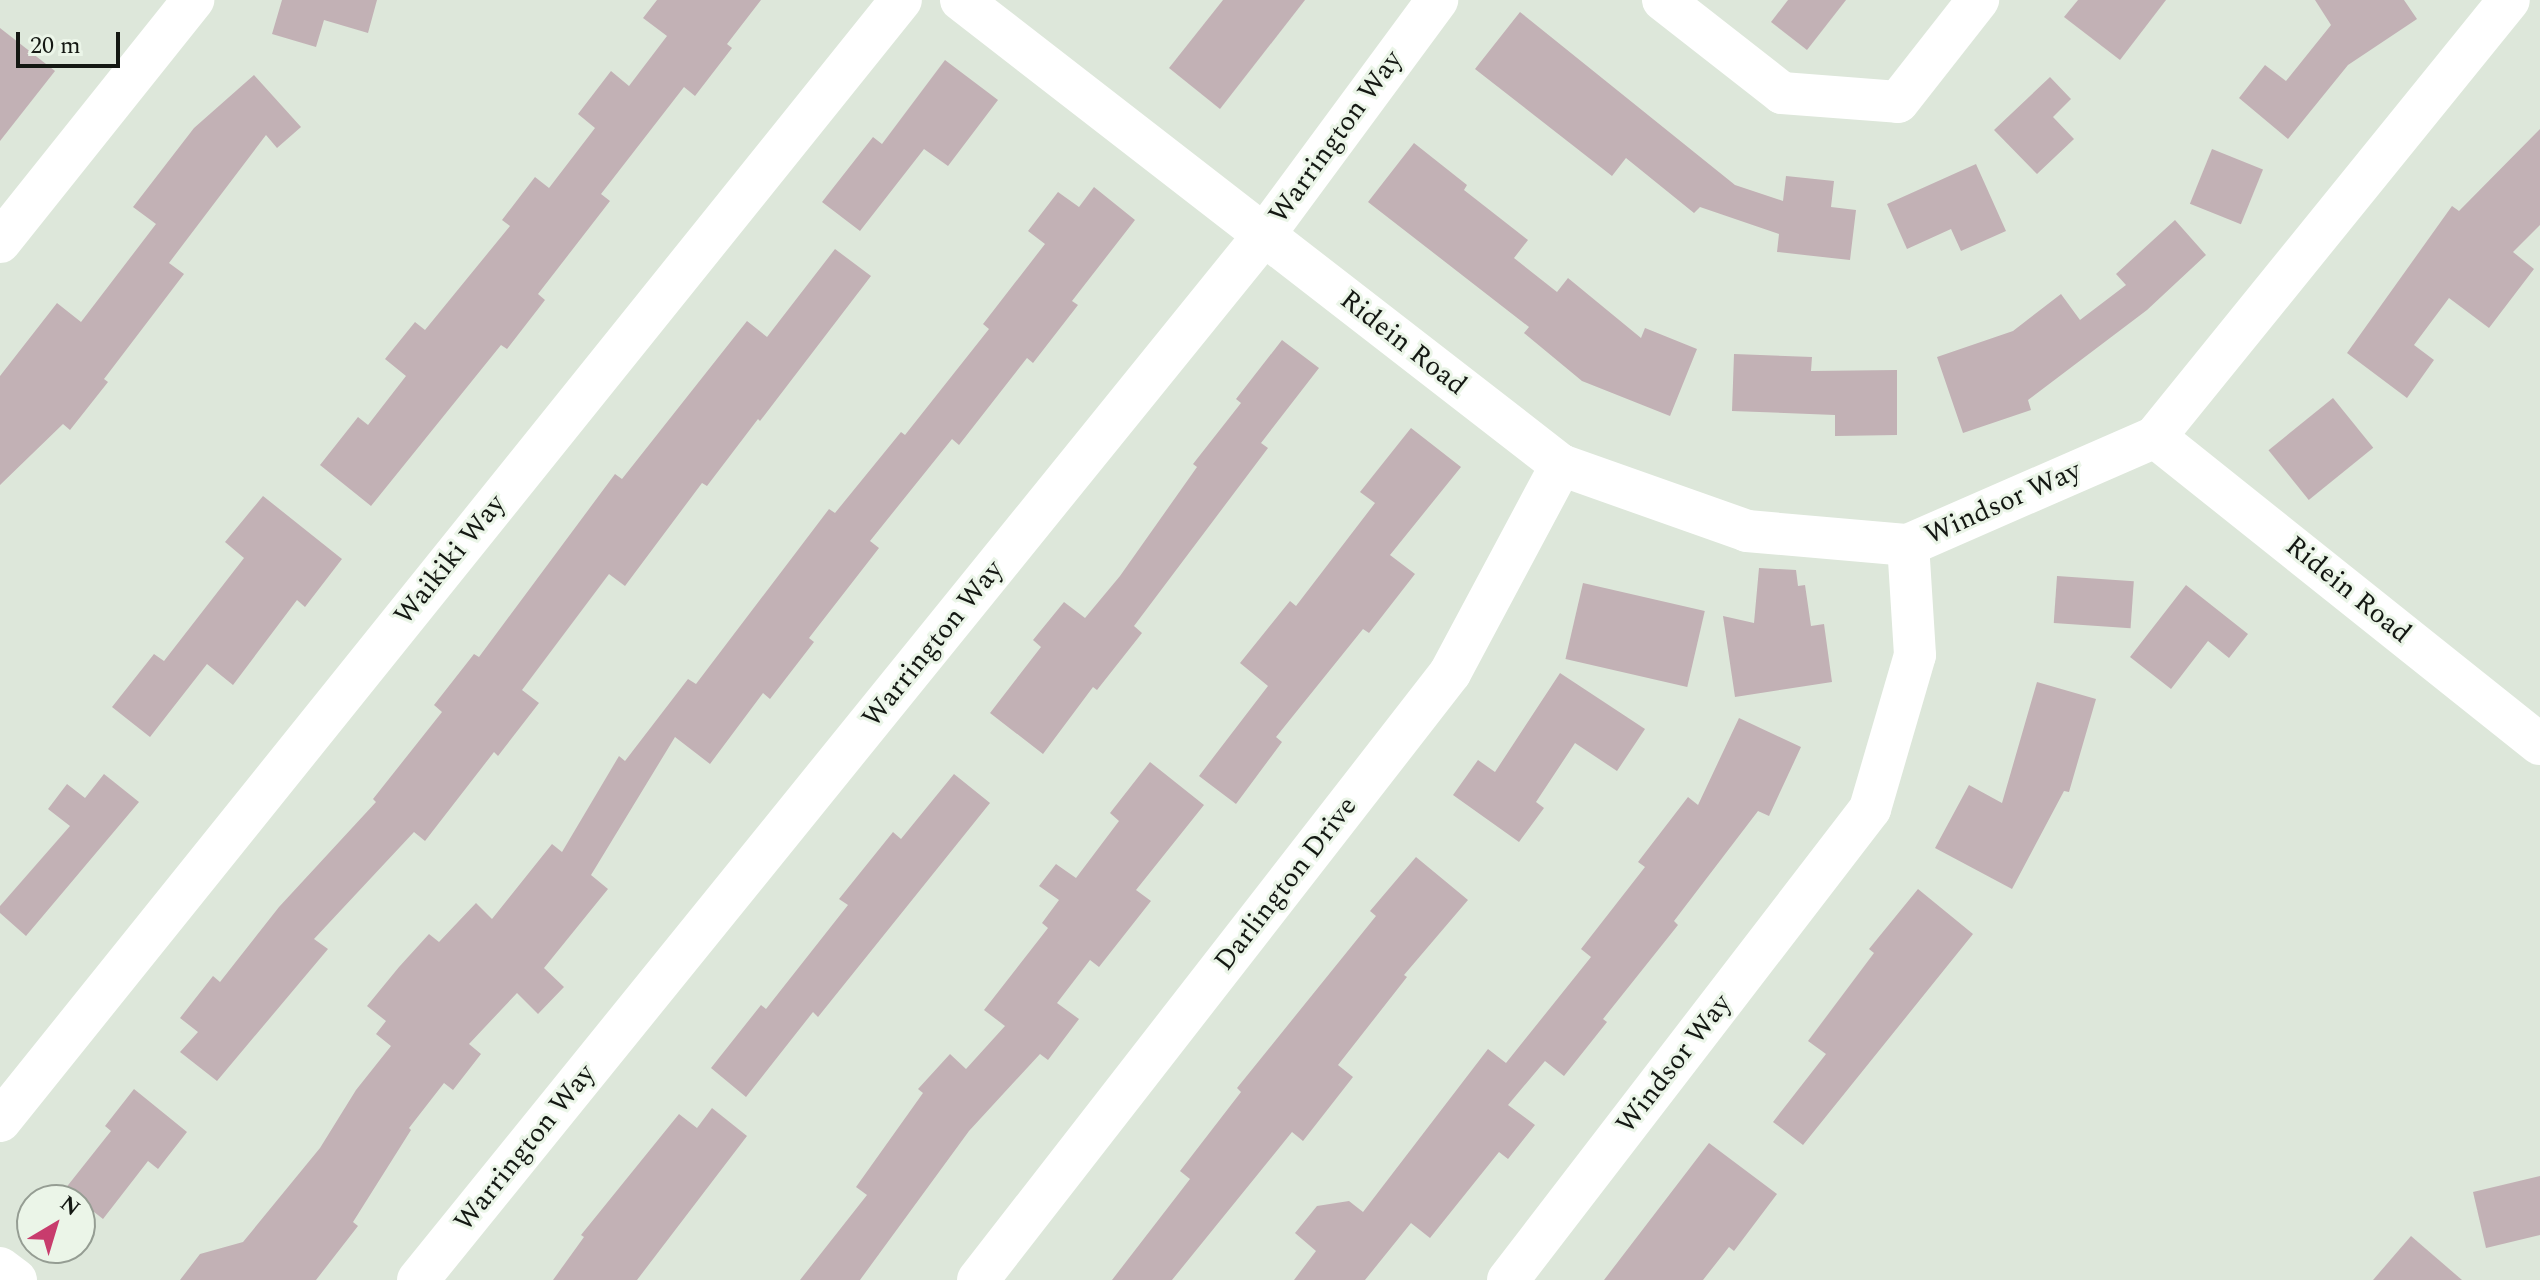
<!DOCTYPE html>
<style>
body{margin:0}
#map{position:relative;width:2540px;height:1280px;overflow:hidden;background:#dde7da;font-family:Spectral,serif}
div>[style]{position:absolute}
.building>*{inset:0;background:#c2b1b5;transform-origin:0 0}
.street>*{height:42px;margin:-21px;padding:0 21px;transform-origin:21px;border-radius:21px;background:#fff}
span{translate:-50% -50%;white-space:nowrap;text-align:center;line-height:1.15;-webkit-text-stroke:6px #ebf5e8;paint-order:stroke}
.street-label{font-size:28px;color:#141813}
.north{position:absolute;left:16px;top:1184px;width:80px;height:80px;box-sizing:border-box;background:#ebf5e8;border:2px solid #959d93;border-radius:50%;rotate:38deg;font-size:22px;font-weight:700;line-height:32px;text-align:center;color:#141813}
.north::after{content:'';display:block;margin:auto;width:28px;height:36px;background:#c83c6d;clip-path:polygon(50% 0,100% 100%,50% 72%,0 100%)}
.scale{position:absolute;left:16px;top:32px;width:104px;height:36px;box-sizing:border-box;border:4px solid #141813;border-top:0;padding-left:10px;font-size:24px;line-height:28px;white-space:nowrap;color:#141813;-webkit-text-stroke:6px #ebf5e8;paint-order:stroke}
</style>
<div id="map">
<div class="building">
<div style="clip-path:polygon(282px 0,377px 0,368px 33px,324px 20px,316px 47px,272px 34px)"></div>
<div style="clip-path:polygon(657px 0,761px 0,727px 44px,732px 48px,695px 96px,684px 87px,601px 194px,610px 201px,538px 294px,545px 300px,507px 349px,501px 345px,371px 506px,320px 465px,358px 417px,368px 425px,406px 376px,385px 359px,415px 322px,425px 330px,510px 226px,502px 220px,535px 177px,549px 188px,595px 128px,578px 114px,611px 71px,629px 86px,667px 36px,643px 18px)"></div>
<div style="clip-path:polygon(1223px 0,1305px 0,1220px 109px,1169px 68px)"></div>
<div style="clip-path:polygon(1788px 0,1846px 0,1807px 50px,1771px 22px)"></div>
<div style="clip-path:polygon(2078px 0,2166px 0,2120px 60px,2064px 17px)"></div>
<div style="clip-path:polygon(2315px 0,2404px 0,2417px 19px,2348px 65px,2288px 139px,2239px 98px,2265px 65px,2286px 81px,2331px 25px)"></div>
<div style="clip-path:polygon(1520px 12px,1735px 185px,1783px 201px,1786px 176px,1834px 181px,1831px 207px,1856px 210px,1850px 260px,1777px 252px,1779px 234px,1700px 207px,1694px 213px,1626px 158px,1612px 176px,1475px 69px)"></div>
<div style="clip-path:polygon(0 28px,55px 71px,0 141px)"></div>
<div style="clip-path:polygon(945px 60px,998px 100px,948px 166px,924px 149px,860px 231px,822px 202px,873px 137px,882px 144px)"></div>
<div style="clip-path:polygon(254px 75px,301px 127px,277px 148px,266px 135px,169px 263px,184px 274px,104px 379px,108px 382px,70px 430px,63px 424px,0 485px,0 376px,57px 303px,81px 322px,156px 224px,133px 207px,194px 128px)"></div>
<div style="clip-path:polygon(2050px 77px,2071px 99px,2053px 117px,2074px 139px,2037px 174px,1994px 130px)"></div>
<div style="clip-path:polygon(2540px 129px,2540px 225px,2513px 252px,2534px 269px,2489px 328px,2449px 298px,2414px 345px,2434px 360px,2407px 398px,2347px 353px,2452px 206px,2459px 211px)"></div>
<div style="clip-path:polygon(1414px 143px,1467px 185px,1464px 190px,1528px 240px,1514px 258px,1557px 292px,1568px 278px,1641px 338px,1645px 328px,1697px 349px,1670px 416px,1582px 381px,1524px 333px,1529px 327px,1368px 202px)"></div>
<div style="left:2212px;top:149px;width:55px;height:59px;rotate:22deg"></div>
<div style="clip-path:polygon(1976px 164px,2006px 231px,1961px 251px,1951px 229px,1907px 249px,1887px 204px)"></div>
<div style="clip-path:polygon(1094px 187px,1135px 220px,1072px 301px,1078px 305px,1033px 363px,1027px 358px,959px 445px,952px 439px,870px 541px,879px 548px,809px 638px,814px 642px,770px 699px,763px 693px,710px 764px,675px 737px,591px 875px,608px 889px,544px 968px,564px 987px,538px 1014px,517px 993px,469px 1044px,481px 1054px,453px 1090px,444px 1083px,409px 1128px,411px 1130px,353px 1222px,358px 1226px,316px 1280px,180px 1280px,200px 1254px,243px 1242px,320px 1148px,356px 1090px,391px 1046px,376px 1034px,386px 1021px,367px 1006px,399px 967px,429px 934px,439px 942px,476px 903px,492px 919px,552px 844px,562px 852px,619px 756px,625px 761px,688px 679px,696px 684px,829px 509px,835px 513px,901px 432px,905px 435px,989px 329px,983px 324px,1045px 244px,1028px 231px,1058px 192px,1079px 207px)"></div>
<div style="clip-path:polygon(2175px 220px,2206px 255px,2147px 310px,2028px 400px,2031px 410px,1963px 433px,1937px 357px,2013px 331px,2061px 294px,2080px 320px,2126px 285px,2116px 274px)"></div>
<div style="clip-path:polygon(835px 249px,871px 276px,760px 421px,758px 419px,707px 486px,702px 483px,625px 586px,609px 574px,522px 690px,539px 703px,498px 756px,494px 752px,425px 841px,414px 832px,314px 939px,328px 949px,217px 1081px,180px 1052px,198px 1032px,180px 1018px,213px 976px,220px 982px,279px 907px,376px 802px,373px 799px,442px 712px,434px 705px,474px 654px,479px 657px,615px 474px,622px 479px,747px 321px,767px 337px)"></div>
<div style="clip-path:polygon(1282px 340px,1319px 368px,1261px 443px,1268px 448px,1134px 626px,1142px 633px,1097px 690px,1093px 687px,1043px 754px,990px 713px,1041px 647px,1033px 640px,1064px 602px,1085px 618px,1120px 576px,1197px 467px,1193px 464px,1241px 403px,1236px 399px)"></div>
<div style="clip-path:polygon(1734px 354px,1812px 357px,1811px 371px,1897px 370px,1897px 435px,1835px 436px,1835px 415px,1732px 411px)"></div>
<div style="left:2333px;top:398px;width:64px;height:83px;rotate:51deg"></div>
<div style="clip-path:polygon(1411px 428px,1461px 467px,1390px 555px,1415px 574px,1369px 633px,1363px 629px,1276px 737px,1282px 742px,1236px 804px,1199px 776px,1268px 686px,1240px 663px,1290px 601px,1296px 606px,1375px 503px,1360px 492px)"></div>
<div style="clip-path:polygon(263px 496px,342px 559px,305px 607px,297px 600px,233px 685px,207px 664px,150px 737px,112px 707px,154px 654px,164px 661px,244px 558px,225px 542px)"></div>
<div style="clip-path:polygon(1759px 568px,1796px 570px,1798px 586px,1805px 585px,1811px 626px,1824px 624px,1832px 682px,1735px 697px,1723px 616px,1754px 623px)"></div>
<div style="left:2057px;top:576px;width:77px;height:47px;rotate:4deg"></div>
<div style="left:1583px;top:583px;width:125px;height:78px;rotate:13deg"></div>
<div style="clip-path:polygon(2186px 585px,2248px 634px,2229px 658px,2208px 641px,2171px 689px,2130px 657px)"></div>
<div style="clip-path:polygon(1560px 673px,1645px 729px,1617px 771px,1575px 743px,1536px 802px,1544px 808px,1519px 842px,1453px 795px,1478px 760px,1495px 772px)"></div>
<div style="clip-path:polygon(2037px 682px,2096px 699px,2069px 792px,2064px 791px,2012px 889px,1935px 848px,1969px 785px,2002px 803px)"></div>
<div style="clip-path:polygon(1739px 718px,1801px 747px,1769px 816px,1758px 811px,1674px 921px,1678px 925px,1603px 1019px,1607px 1022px,1564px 1076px,1545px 1061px,1508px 1105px,1535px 1125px,1508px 1159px,1499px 1152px,1430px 1238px,1411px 1223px,1365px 1280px,1294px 1280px,1316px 1251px,1295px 1233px,1317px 1206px,1349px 1201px,1363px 1212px,1488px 1049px,1506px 1063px,1591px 957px,1581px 949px,1645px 867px,1638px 862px,1688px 797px,1698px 805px)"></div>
<div style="clip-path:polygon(1150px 762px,1204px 805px,1136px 890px,1151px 901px,1099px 967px,1090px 960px,1057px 1003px,1079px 1019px,1048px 1060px,1040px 1054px,969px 1131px,860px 1280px,800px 1280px,867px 1195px,856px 1187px,923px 1093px,918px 1089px,950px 1054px,966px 1069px,1005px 1026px,984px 1010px,1048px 928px,1042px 923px,1059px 900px,1039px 886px,1056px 864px,1076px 878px,1119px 821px,1110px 813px)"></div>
<div style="clip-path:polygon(104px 774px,139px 802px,26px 936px,0 913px,0 906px,70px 826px,48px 809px,67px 784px,85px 798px)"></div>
<div style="clip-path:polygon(954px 774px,990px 803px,818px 1017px,813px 1012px,746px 1097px,711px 1068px,761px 1005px,766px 1009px,848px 905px,839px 899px,893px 832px,901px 839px)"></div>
<div style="clip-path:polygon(1416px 857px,1468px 900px,1404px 975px,1407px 977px,1338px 1065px,1353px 1077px,1303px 1141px,1292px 1132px,1172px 1280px,1112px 1280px,1190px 1179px,1180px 1171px,1241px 1092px,1237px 1088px,1376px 916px,1370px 911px)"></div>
<div style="clip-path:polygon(1918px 889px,1973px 934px,1803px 1145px,1773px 1122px,1826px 1054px,1808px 1041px,1874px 953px,1869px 949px)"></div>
<div style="clip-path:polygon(134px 1089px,187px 1132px,158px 1169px,148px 1161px,103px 1219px,65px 1189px,111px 1131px,105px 1126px)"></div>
<div style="clip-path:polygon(712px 1108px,747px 1136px,637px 1280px,553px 1280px,584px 1237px,581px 1235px,679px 1114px,697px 1128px)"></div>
<div style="clip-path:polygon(1709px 1143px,1777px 1194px,1734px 1251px,1729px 1247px,1703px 1280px,1604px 1280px)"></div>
<div style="clip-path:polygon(2540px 1176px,2540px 1235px,2486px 1248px,2473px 1192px)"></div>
<div style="clip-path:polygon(2411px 1236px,2462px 1280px,2373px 1280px)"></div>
</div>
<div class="street">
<div style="left:961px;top:0;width:759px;rotate:37.78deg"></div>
<div style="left:1561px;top:465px;width:197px;rotate:19.5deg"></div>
<div style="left:1747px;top:531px;width:162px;rotate:5deg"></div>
<div style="left:1908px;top:545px;width:270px;rotate:-23.6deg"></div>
<div style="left:2155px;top:437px;width:562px;rotate:-50.99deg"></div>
<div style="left:1663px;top:0;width:151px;rotate:38deg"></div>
<div style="left:1782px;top:93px;width:116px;rotate:4.4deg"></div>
<div style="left:1898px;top:102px;width:130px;rotate:-51.9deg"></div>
<div style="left:0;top:242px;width:310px;rotate:-51.4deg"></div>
<div style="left:2155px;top:437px;width:492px;rotate:38.6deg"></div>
<div style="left:0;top:1121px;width:1438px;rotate:-51.21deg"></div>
<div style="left:0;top:1268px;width:20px;rotate:37deg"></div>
<div style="left:418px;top:1280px;width:1345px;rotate:-51.01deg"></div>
<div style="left:1264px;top:235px;width:292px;rotate:-53.6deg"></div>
<div style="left:978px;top:1280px;width:769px;rotate:-52.13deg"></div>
<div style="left:1450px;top:673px;width:236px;rotate:-61.9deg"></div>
<div style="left:1508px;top:1280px;width:594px;rotate:-52.45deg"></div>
<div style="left:1870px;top:809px;width:160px;rotate:-73.7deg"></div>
<div style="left:1915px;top:655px;width:110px;rotate:-93.6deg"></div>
</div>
<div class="street-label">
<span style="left:1336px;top:137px;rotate:-54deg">Warrington Way</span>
<span style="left:1403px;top:343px;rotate:38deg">Ridein Road</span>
<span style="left:2003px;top:503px;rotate:-24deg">Windsor Way</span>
<span style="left:450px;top:560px;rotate:-51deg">Waikiki Way</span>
<span style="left:2348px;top:590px;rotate:39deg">Ridein Road</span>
<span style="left:933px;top:644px;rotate:-51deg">Warrington Way</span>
<span style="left:1286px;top:884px;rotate:-52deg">Darlington Drive</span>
<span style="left:1674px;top:1064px;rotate:-52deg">Windsor Way</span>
<span style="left:525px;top:1148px;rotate:-51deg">Warrington Way</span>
</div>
<div class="north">N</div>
<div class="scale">20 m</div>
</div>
